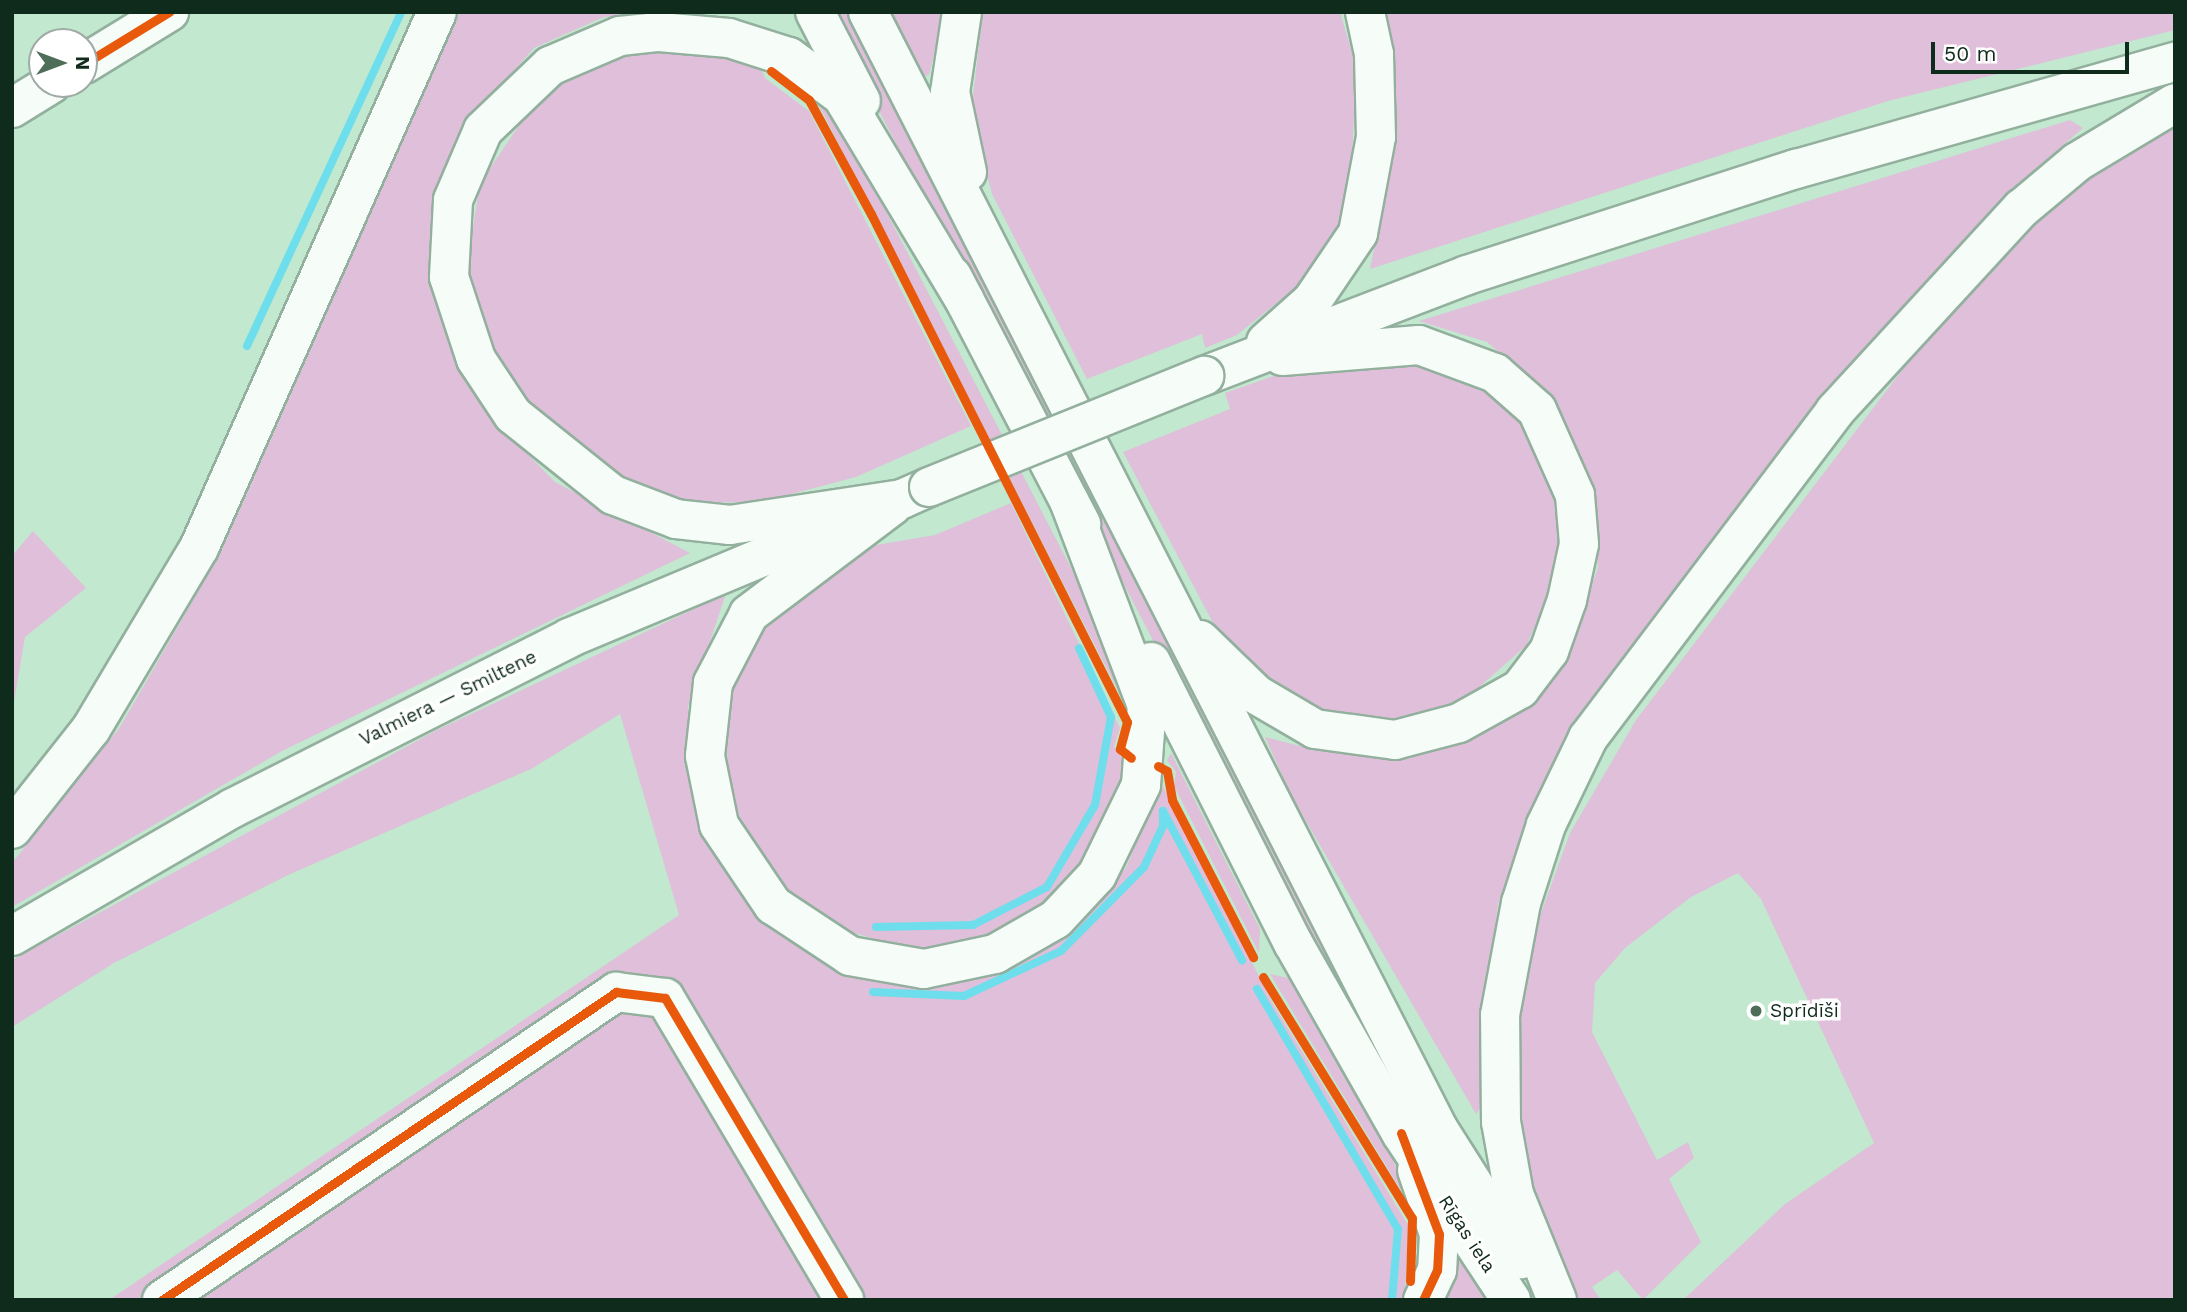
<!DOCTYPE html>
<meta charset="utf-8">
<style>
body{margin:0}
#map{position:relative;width:2187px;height:1312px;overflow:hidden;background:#c2e9cf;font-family:"Work Sans",sans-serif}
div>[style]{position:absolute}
.green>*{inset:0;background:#dfbfd9}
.stream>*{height:8px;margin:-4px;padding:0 4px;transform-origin:4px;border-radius:4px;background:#6fdeec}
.roads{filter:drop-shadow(2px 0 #92b09d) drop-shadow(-2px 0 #92b09d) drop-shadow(0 2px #92b09d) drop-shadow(0 -2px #92b09d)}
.minor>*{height:38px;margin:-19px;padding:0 19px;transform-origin:19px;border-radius:19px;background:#f6fcf8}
.major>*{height:38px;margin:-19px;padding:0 19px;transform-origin:19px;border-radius:19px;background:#f6fcf8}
.highway>*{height:38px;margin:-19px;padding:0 19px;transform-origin:19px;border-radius:19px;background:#f6fcf8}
.bridges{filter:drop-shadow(2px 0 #92b09d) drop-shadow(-2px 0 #92b09d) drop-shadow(0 2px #92b09d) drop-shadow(0 -2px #92b09d)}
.highway-bridge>*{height:38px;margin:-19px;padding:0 19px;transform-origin:19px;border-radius:19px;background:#f6fcf8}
.cycleway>*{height:9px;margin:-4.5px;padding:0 4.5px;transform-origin:4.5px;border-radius:4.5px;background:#e8590c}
.dots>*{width:19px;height:19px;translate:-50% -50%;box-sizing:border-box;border:4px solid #fff;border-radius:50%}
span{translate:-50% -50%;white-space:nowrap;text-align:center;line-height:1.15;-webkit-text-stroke:7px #fff;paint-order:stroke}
.street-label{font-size:19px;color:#0f2b1b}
.poi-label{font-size:19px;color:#0f2b1b}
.left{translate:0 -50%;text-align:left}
.frame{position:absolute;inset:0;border:14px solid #0f2b1b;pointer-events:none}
.north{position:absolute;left:28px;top:28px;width:70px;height:70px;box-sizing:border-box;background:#fff;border:2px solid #9faaa4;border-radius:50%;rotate:90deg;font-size:19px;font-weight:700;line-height:28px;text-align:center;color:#0f2b1b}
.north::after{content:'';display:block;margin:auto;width:24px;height:32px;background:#4e6e5a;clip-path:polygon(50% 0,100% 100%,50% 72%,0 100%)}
.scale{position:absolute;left:1931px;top:42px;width:198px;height:32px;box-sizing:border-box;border:4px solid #0f2b1b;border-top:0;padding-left:9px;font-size:21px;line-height:24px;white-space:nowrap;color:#0f2b1b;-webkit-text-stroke:5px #fff;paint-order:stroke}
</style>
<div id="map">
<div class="green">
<div style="clip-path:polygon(460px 12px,674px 12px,604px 17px,534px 48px,468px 123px,433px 208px,436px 305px,484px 410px,555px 482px,690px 553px,282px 751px,12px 907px,12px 863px,120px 727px,221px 552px)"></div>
<div style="clip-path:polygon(828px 12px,854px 12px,1423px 1139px,1266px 859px)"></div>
<div style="clip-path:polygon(889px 12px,944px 12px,929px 75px,920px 77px)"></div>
<div style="clip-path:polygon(983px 12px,1340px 12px,1356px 66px,1352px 160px,1340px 234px,1315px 272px,1237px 335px,1205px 348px,1202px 334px,1087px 379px,992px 194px,971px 112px)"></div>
<div style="clip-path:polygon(1385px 12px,2175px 12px,2175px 30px,1888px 101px,1370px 269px,1394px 154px,1394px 51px)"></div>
<div style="clip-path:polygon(637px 48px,704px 48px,759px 63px,765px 78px,809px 111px,971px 426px,856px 477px,761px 502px,682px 503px,620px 476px,539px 417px,494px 350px,467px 266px,480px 183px,537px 99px,579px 71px)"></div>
<div style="clip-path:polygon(812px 92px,835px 113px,1110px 643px,1132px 718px)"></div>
<div style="clip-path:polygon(2070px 120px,2083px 128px,2010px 191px,1898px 319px,1563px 753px,1498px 904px,1481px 1044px,1481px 1107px,1476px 1114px,1292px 797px,1265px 737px,1319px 751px,1402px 757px,1479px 732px,1558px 671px,1598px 568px,1594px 487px,1556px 401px,1487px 342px,1419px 321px)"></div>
<div style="clip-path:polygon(2175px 120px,2175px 1300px,1683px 1300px,1785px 1204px,1874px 1143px,1761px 899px,1738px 873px,1691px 897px,1625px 948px,1595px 983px,1592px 1032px,1657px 1160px,1688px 1142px,1694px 1158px,1669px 1179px,1701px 1242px,1643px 1300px,1617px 1270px,1592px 1287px,1601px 1300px,1572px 1300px,1518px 1148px,1518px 1040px,1529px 946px,1570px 833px,1636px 720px,1963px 290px,2096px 160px)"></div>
<div style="clip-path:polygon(1416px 357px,1507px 403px,1547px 462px,1562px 517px,1552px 589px,1526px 646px,1461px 703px,1374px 723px,1315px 710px,1261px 677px,1212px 621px,1123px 452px,1230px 409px,1225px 393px,1319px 360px)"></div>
<div style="clip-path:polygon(1011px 503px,1120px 728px,1114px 747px,1128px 765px,1099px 853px,1022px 926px,977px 941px,910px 949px,840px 929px,806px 908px,758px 860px,729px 792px,725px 709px,747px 649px,798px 593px,870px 546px,935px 535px)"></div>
<div style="clip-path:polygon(33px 531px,86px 588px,25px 637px,12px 714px,12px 556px)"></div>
<div style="clip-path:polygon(726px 594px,688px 706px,693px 797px,722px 868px,779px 935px,859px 976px,1076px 925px,1126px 868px,1161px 782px,1272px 1002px,1408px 1225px,1405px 1300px,109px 1300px,679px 915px,620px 714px,533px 768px,288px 875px,114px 963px,12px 1027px,12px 960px,437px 730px)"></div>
<div style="clip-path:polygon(1171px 753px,1260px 929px,1259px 953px,1174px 786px,1176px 772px,1167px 760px)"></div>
<div style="clip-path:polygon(1270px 974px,1288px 978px,1393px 1160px,1414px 1212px)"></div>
<div style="clip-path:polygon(1457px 1251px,1494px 1300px,1450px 1300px,1443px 1289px)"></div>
</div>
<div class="stream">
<div style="left:247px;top:346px;width:368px;rotate:-65.2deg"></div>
<div style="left:876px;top:927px;width:97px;rotate:-1.2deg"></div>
<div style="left:973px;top:925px;width:83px;rotate:-27.2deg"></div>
<div style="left:1047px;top:887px;width:95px;rotate:-59.7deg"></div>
<div style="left:1095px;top:805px;width:89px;rotate:-79.7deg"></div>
<div style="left:1111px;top:717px;width:76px;rotate:-114.9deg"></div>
<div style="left:1257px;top:989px;width:278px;rotate:59.6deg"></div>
<div style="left:1398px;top:1229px;width:71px;rotate:94.8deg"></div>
<div style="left:873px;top:992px;width:91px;rotate:2.5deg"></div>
<div style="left:964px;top:996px;width:107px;rotate:-24.9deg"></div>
<div style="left:1061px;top:951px;width:118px;rotate:-45.3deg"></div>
<div style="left:1144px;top:867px;width:45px;rotate:-65.1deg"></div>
<div style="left:1163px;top:826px;width:15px;rotate:-90deg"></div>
<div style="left:1163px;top:811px;width:169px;rotate:62.1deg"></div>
</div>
<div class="roads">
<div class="minor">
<div style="left:84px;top:64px;width:100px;rotate:-31.5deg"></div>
<div style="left:12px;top:108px;width:46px;rotate:-31.6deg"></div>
<div style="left:1417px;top:1170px;width:68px;rotate:71deg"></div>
<div style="left:1439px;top:1234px;width:36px;rotate:93deg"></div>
<div style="left:1437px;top:1270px;width:33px;rotate:115deg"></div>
<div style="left:162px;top:1300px;width:549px;rotate:-34.15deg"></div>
<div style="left:616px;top:992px;width:49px;rotate:7deg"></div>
<div style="left:665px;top:998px;width:351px;rotate:59.3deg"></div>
</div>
<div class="major">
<div style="left:12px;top:936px;width:255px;rotate:-30.1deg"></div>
<div style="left:233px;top:808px;width:377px;rotate:-26.8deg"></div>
<div style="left:569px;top:638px;width:332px;rotate:-22.7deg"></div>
<div style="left:1401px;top:1133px;width:200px;rotate:56.6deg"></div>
</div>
<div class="highway">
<div style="left:815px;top:12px;width:100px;rotate:62.7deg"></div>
<div style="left:868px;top:12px;width:1255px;rotate:62.95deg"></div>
<div style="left:1439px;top:1130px;width:153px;rotate:57.6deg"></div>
<div style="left:962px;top:12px;width:81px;rotate:98.5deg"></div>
<div style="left:950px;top:92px;width:82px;rotate:78deg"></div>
<div style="left:952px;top:276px;width:280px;rotate:62.5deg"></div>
<div style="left:1266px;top:342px;width:62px;rotate:-41.7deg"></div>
<div style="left:1312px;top:301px;width:82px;rotate:-55.9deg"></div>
<div style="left:1358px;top:233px;width:98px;rotate:-79.4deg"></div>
<div style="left:1376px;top:137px;width:83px;rotate:-91.4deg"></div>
<div style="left:1374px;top:54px;width:43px;rotate:-102.1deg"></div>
<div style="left:1204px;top:376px;width:282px;rotate:-21deg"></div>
<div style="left:1467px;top:275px;width:346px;rotate:-17.9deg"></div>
<div style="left:1796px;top:169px;width:394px;rotate:-15.8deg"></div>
<div style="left:929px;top:487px;width:30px;rotate:156deg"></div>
<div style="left:902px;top:499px;width:174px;rotate:171.4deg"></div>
<div style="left:730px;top:525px;width:54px;rotate:-173.7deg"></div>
<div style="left:676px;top:519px;width:67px;rotate:-159.1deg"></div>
<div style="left:613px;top:495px;width:128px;rotate:-141.3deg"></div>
<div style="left:513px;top:415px;width:67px;rotate:-123.5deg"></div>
<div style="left:476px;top:359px;width:86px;rotate:-108.2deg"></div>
<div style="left:449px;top:277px;width:77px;rotate:-87deg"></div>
<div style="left:453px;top:200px;width:76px;rotate:-66.8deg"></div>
<div style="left:483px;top:130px;width:93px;rotate:-43.7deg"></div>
<div style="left:550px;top:66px;width:76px;rotate:-23.2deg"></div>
<div style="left:620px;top:36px;width:39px;rotate:-6deg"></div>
<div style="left:659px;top:32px;width:70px;rotate:4.9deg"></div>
<div style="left:729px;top:38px;width:63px;rotate:17.6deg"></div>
<div style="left:789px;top:57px;width:66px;rotate:36.3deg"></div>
<div style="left:842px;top:96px;width:237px;rotate:59deg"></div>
<div style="left:893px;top:505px;width:181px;rotate:142.9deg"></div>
<div style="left:749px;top:614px;width:78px;rotate:117.6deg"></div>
<div style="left:713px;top:683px;width:73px;rotate:96.3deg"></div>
<div style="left:705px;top:756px;width:70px;rotate:78.5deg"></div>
<div style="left:719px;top:825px;width:97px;rotate:56deg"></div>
<div style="left:773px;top:905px;width:92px;rotate:33.5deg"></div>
<div style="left:850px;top:956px;width:75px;rotate:10deg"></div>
<div style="left:924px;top:969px;width:73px;rotate:-11.9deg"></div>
<div style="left:995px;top:954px;width:70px;rotate:-29.8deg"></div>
<div style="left:1056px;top:919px;width:60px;rotate:-47deg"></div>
<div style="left:1097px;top:875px;width:100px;rotate:-63.9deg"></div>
<div style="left:1141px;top:785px;width:79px;rotate:-85.7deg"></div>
<div style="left:1147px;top:706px;width:219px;rotate:-110.8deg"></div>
<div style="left:1200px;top:640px;width:79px;rotate:44deg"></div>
<div style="left:1257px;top:695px;width:67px;rotate:30.4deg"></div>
<div style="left:1315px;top:729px;width:81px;rotate:7.8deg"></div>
<div style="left:1395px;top:740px;width:66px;rotate:-14.9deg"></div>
<div style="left:1459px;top:723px;width:70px;rotate:-29.1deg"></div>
<div style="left:1520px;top:689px;width:48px;rotate:-52.7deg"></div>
<div style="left:1549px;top:651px;width:54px;rotate:-70.6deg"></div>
<div style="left:1567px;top:600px;width:57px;rotate:-77.9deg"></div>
<div style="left:1579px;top:544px;width:49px;rotate:-94.7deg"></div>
<div style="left:1575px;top:495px;width:93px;rotate:-114.1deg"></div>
<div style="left:1537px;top:410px;width:56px;rotate:-138.6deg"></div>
<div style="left:1495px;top:373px;width:81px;rotate:-159.8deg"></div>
<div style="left:1419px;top:345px;width:137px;rotate:175.4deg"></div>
<div style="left:1151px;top:662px;width:315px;rotate:63.2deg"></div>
<div style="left:1293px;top:943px;width:219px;rotate:60.4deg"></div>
<div style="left:12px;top:829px;width:127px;rotate:-51.7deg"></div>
<div style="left:91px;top:729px;width:211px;rotate:-59.2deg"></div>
<div style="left:199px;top:548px;width:586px;rotate:-66.06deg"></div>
<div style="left:1557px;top:1300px;width:114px;rotate:-112.1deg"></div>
<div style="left:1514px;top:1194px;width:73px;rotate:-100.2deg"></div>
<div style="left:1501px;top:1122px;width:107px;rotate:-90.5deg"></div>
<div style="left:1500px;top:1015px;width:114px;rotate:-79.4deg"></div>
<div style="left:1521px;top:903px;width:82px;rotate:-72.2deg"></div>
<div style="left:1546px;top:825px;width:97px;rotate:-64.2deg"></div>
<div style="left:1588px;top:738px;width:410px;rotate:-52.9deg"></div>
<div style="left:1835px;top:411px;width:275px;rotate:-47.4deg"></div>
<div style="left:2021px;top:209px;width:73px;rotate:-40deg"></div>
<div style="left:2077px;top:162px;width:114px;rotate:-31deg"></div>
</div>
</div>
<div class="bridges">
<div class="highway-bridge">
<div style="left:929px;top:487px;width:297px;rotate:-22deg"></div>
</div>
</div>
<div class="cycleway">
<div style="left:84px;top:64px;width:100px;rotate:-31.5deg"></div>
<div style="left:771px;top:71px;width:48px;rotate:37.3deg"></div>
<div style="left:809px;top:100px;width:130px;rotate:61.5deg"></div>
<div style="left:871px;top:214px;width:569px;rotate:63.25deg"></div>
<div style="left:1127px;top:722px;width:28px;rotate:105deg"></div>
<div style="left:1120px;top:749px;width:14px;rotate:39deg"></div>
<div style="left:1158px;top:766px;width:10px;rotate:29deg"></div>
<div style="left:1167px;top:771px;width:29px;rotate:80deg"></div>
<div style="left:1172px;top:800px;width:177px;rotate:62.7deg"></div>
<div style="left:1263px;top:977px;width:283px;rotate:58.3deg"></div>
<div style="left:1412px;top:1218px;width:63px;rotate:91.8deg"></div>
<div style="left:1401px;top:1133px;width:108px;rotate:69.4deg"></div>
<div style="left:1439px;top:1234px;width:36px;rotate:93deg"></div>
<div style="left:1437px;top:1270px;width:33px;rotate:115deg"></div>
<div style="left:162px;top:1300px;width:549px;rotate:-34.15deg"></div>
<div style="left:616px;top:992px;width:49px;rotate:7deg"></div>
<div style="left:665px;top:998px;width:351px;rotate:59.3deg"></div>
</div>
<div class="dots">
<div style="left:1756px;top:1011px;background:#4e6e5a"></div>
</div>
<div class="street-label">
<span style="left:448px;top:698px;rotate:-26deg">Valmiera — Smiltene</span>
<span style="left:1467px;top:1234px;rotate:57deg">Rīgas iela</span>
</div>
<div class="poi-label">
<span class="left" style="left:1770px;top:1011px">Sprīdīši</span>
</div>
<div class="frame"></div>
<div class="north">N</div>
<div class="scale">50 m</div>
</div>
